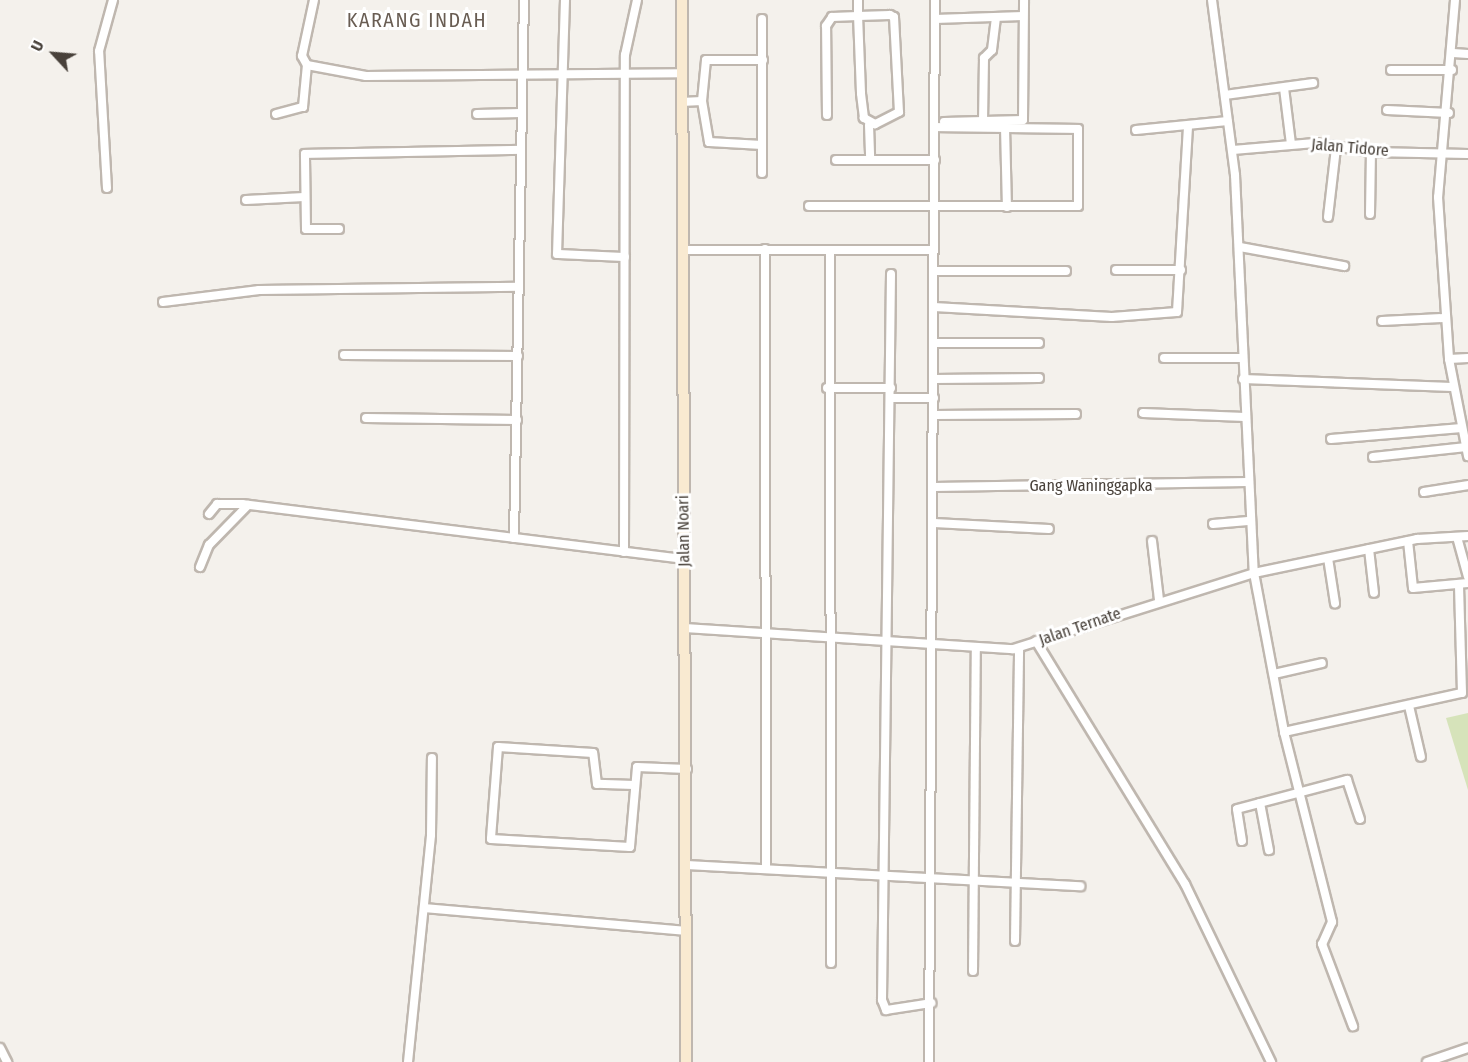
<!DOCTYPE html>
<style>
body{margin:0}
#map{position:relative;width:1468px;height:1062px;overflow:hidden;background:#f4f1ec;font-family:"Fira Sans Condensed",sans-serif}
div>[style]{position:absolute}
.green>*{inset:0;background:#d6e3ba}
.roads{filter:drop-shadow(2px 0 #bfb7af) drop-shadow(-2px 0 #bfb7af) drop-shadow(0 2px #bfb7af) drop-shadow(0 -2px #bfb7af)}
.street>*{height:8px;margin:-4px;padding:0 4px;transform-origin:4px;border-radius:4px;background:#fff}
.secondary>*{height:10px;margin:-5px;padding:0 5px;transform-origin:5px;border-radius:5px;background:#f9ead1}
span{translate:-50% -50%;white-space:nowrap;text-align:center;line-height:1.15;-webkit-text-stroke:6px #fff;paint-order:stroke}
.street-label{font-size:16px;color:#48413a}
.quarter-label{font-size:20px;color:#695d53;letter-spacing:1.5px}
.north{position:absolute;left:24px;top:24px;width:60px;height:60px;-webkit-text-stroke:4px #fff;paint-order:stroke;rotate:296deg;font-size:16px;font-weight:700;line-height:24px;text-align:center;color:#48413a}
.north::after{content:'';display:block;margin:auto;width:21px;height:27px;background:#48413a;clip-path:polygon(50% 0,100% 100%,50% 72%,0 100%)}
</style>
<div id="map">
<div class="green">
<div style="clip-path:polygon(1468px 713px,1468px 790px,1446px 718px)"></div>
</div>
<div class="roads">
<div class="street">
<div style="left:314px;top:0;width:57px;rotate:102.1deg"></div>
<div style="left:302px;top:56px;width:10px;rotate:61deg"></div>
<div style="left:307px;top:65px;width:60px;rotate:10.6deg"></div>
<div style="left:366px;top:76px;width:316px;rotate:-0.5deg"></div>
<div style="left:565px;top:0;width:254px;rotate:91.8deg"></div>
<div style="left:557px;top:254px;width:68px;rotate:2.5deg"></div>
<div style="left:1212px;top:0;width:177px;rotate:82.5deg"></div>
<div style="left:1235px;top:175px;width:398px;rotate:87.3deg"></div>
<div style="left:1254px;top:573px;width:162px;rotate:79.3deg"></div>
<div style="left:1284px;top:732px;width:196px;rotate:75.8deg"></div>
<div style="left:1332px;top:922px;width:24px;rotate:114deg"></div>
<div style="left:1322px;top:944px;width:88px;rotate:69.3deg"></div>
<div style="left:1455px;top:0;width:198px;rotate:94.9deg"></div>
<div style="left:1438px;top:197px;width:162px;rotate:86.1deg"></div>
<div style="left:1449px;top:359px;width:99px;rotate:78.9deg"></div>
<div style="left:935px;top:19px;width:88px;rotate:-2deg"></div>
<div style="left:1453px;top:53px;width:15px;rotate:4deg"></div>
<div style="left:1391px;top:70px;width:61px"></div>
<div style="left:1284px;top:88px;width:56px;rotate:82.9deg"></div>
<div style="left:1225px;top:95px;width:89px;rotate:-7.8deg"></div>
<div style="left:681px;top:102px;width:21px;rotate:-3deg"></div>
<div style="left:1387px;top:110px;width:62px;rotate:2.8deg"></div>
<div style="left:276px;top:114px;width:28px;rotate:-15deg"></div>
<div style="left:303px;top:107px;width:42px;rotate:-84.6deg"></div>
<div style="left:477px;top:114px;width:44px;rotate:-1.3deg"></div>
<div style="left:827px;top:115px;width:89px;rotate:-90.6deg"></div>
<div style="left:826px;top:26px;width:11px;rotate:-56deg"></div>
<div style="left:832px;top:17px;width:26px;rotate:-2deg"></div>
<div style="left:858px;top:16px;width:32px;rotate:-2deg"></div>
<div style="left:890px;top:15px;width:4px;rotate:27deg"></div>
<div style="left:894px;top:17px;width:95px;rotate:87deg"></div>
<div style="left:899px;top:112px;width:27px;rotate:153deg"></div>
<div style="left:875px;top:124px;width:13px;rotate:-151deg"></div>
<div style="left:864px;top:118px;width:25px;rotate:-97deg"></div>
<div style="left:861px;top:93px;width:77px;rotate:-92.2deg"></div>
<div style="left:858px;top:16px;width:16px;rotate:-90deg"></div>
<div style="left:944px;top:122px;width:79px;rotate:-1.5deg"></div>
<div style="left:1023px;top:120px;width:120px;rotate:-89.5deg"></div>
<div style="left:983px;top:122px;width:64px;rotate:-89.1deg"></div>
<div style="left:984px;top:58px;width:11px;rotate:-45deg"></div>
<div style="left:992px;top:50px;width:33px;rotate:-83deg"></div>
<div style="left:869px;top:125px;width:34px;rotate:88deg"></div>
<div style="left:1005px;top:127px;width:80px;rotate:88.6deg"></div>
<div style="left:1136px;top:130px;width:92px;rotate:-5.6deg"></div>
<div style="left:762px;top:145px;width:53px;rotate:-176.8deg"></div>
<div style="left:709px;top:142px;width:42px;rotate:-99.7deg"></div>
<div style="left:702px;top:101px;width:41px;rotate:-84.4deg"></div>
<div style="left:706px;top:60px;width:57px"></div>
<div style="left:1233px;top:150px;width:82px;rotate:-4.9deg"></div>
<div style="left:1315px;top:143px;width:57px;rotate:9.1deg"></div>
<div style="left:1371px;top:152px;width:97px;rotate:1.2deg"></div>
<div style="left:836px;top:160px;width:99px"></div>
<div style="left:762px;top:173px;width:154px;rotate:-90deg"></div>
<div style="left:107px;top:188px;width:137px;rotate:-93.3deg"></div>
<div style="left:99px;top:51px;width:53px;rotate:-74.6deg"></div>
<div style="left:246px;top:200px;width:58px;rotate:-3deg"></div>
<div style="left:809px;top:206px;width:269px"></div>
<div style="left:1078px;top:206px;width:77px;rotate:-90deg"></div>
<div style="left:1078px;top:129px;width:143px;rotate:-179.2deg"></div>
<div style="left:1370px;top:214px;width:62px;rotate:-89.1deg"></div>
<div style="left:1328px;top:217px;width:69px;rotate:-83.4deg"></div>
<div style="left:339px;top:229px;width:33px;rotate:180deg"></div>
<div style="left:306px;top:229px;width:75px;rotate:-90.8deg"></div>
<div style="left:305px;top:154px;width:215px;rotate:-1.1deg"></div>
<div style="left:1240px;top:247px;width:106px;rotate:10.4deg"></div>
<div style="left:765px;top:249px;width:620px;rotate:89.91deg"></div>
<div style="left:682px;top:250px;width:252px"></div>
<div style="left:830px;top:250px;width:713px;rotate:89.92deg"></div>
<div style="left:1116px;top:270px;width:65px"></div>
<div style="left:934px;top:271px;width:132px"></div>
<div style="left:891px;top:274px;width:726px;rotate:90.71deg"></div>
<div style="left:882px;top:1000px;width:11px;rotate:68deg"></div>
<div style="left:886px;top:1010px;width:46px;rotate:-8.8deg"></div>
<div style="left:163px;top:302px;width:97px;rotate:-7.1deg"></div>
<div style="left:259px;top:290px;width:260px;rotate:-0.7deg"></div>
<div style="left:934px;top:307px;width:178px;rotate:3.2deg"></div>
<div style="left:1112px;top:317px;width:65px;rotate:-4.4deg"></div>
<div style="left:1177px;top:312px;width:186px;rotate:-86.6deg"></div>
<div style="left:1382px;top:321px;width:62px;rotate:-2.8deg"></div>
<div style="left:934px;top:343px;width:105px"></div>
<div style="left:344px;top:355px;width:174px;rotate:0.3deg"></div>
<div style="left:1164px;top:358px;width:79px"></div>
<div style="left:1449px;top:359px;width:19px;rotate:-3deg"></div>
<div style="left:934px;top:379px;width:105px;rotate:-0.5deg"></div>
<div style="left:1243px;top:379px;width:209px;rotate:2.2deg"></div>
<div style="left:827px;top:388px;width:64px"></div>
<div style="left:891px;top:398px;width:43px"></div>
<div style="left:1143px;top:413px;width:102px;rotate:2.2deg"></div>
<div style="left:934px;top:415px;width:142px;rotate:-0.4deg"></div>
<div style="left:366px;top:418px;width:151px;rotate:0.8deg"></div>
<div style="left:1331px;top:439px;width:131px;rotate:-4.8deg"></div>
<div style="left:1373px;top:457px;width:94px;rotate:-6.1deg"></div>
<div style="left:934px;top:487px;width:314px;rotate:-0.9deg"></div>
<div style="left:1424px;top:492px;width:45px;rotate:-9deg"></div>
<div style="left:209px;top:514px;width:13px;rotate:-51deg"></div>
<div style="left:217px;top:504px;width:25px"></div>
<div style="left:242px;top:504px;width:446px;rotate:7.1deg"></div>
<div style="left:934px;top:523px;width:115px;rotate:3deg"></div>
<div style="left:1213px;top:524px;width:38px;rotate:-5deg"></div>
<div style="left:1457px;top:537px;width:41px;rotate:74.6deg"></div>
<div style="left:514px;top:538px;width:538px;rotate:-88.94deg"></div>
<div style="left:1152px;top:541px;width:59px;rotate:83.2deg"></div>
<div style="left:1408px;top:541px;width:47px;rotate:83.9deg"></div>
<div style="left:1413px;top:588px;width:55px;rotate:-5.2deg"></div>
<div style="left:1369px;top:549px;width:44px;rotate:83.5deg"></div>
<div style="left:624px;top:552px;width:497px;rotate:-89.9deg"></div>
<div style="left:625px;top:55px;width:56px;rotate:-77.7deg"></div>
<div style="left:1328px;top:558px;width:46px;rotate:81.2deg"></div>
<div style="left:200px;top:567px;width:24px;rotate:-68deg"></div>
<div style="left:209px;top:545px;width:56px;rotate:-45.7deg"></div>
<div style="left:685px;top:628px;width:329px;rotate:3.7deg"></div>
<div style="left:1013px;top:649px;width:253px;rotate:-17.5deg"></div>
<div style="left:1254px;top:573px;width:167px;rotate:-11.8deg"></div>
<div style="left:1417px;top:539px;width:51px;rotate:-3.4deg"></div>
<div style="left:1036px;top:641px;width:285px;rotate:58.5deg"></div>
<div style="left:1185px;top:884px;width:198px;rotate:64.2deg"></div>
<div style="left:1274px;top:674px;width:49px;rotate:-12.9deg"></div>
<div style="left:1409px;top:706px;width:52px;rotate:76.8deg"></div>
<div style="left:1284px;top:732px;width:182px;rotate:-12.4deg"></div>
<div style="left:1462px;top:693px;width:108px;rotate:-91.6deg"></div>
<div style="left:634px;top:785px;width:37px;rotate:-178deg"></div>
<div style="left:597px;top:784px;width:31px;rotate:-97deg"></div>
<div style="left:593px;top:753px;width:95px;rotate:-176.4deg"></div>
<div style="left:498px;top:747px;width:92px;rotate:94.4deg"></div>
<div style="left:491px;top:839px;width:139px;rotate:3.3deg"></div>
<div style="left:630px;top:847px;width:80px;rotate:-85deg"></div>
<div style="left:637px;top:767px;width:50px;rotate:2.3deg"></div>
<div style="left:1260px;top:803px;width:48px;rotate:79.2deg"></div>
<div style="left:1242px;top:841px;width:32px;rotate:-99deg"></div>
<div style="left:1237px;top:809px;width:114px;rotate:-14.8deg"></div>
<div style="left:1347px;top:780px;width:41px;rotate:71.6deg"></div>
<div style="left:686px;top:865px;width:395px;rotate:3.1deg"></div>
<div style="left:425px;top:908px;width:262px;rotate:5deg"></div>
<div style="left:1015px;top:941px;width:293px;rotate:-89.2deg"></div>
<div style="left:973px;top:971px;width:323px;rotate:-89.5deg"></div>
<div style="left:0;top:1048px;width:16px;rotate:63deg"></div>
<div style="left:408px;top:1062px;width:228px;rotate:-84.2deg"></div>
<div style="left:431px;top:835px;width:77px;rotate:-89.3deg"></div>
<div style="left:929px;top:1062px;width:1062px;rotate:-89.68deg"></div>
<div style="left:1427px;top:1062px;width:43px;rotate:-18.9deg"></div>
</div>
<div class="secondary">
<div style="left:682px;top:0;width:1062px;rotate:89.78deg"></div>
</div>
</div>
<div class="street-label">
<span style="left:1350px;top:148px;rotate:5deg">Jalan Tidore</span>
<span style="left:1091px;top:486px">Gang Waninggapka</span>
<span style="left:684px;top:531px;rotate:-91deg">Jalan Noari</span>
<span style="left:1080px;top:627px;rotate:-19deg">Jalan Ternate</span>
</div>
<div class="quarter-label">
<span style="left:417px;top:20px">KARANG INDAH</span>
</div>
<div class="north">U</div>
</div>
